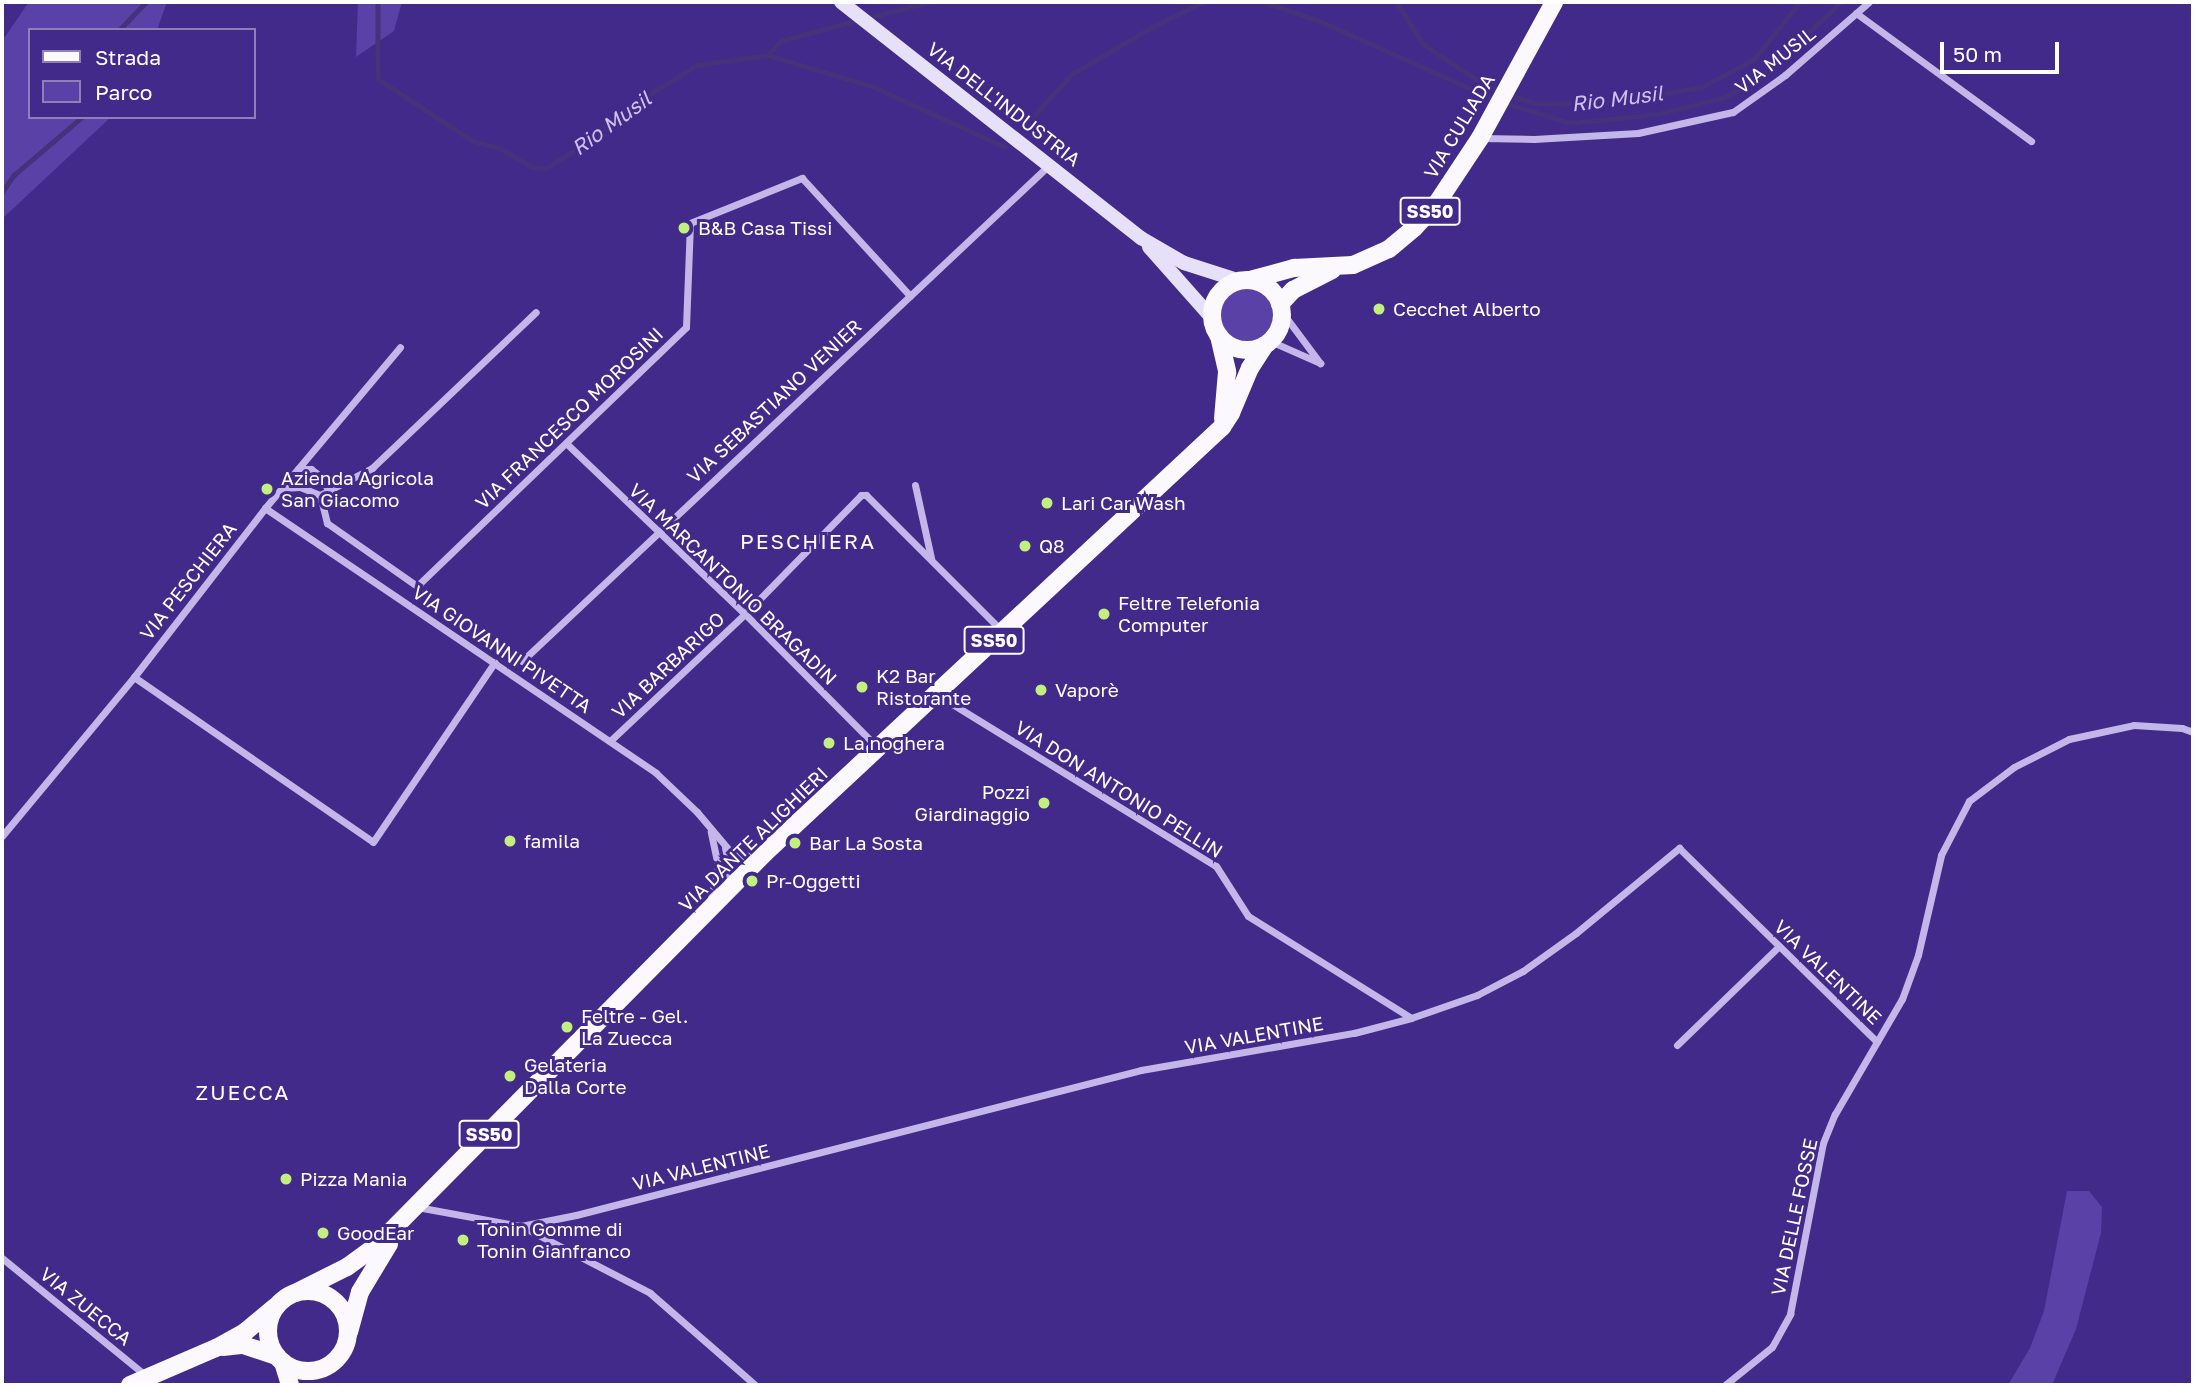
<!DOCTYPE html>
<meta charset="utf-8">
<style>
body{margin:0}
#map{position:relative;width:2195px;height:1387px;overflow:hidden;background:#412a89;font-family:"Golos Text",sans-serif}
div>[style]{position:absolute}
.green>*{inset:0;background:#5941a7}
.round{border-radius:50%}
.stream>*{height:4.5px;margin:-2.25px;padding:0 2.25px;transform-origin:2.25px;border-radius:2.25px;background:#44327a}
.street>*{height:7px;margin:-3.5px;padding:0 3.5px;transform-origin:3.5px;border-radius:3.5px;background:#c2b7e8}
.secondary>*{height:14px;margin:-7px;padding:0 7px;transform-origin:7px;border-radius:7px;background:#e6e1f8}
.primary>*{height:18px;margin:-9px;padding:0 9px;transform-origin:9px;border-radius:9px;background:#fbf9fe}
.primary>.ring{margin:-9px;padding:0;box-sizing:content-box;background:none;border:18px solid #fbf9fe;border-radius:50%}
.dots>*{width:19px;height:19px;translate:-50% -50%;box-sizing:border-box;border:4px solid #412a89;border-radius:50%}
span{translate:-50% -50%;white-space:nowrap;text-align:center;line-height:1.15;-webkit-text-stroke:6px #412a89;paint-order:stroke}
.shield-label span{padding:2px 5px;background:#412a89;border:2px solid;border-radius:5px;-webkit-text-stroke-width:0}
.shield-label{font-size:18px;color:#fff;font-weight:700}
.street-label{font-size:19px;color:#fff}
.poi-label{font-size:19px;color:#fff}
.left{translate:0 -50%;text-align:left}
.right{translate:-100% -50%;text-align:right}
.water-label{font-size:21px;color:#cdc3f0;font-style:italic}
.neighbourhood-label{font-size:21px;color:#fff;letter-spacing:2px}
.frame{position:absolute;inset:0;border:4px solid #fff;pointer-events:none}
.legend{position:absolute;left:28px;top:28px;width:228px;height:91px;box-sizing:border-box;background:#412a89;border:2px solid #8d7fb8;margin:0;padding:9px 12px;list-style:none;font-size:21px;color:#fff}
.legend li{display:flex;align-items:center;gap:14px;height:35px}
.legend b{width:35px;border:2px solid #8d7fb8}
.scale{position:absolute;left:1940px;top:42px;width:119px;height:32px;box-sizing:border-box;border:4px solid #fff;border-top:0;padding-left:9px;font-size:21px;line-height:24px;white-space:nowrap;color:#fff;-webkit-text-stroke:5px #412a89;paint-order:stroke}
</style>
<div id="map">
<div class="green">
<div style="clip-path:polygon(29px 2px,167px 2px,157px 30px,30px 30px,30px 117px,111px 117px,2px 219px,2px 41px)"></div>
<div style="clip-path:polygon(358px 2px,402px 2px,394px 31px,356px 57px)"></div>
<div class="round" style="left:1215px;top:283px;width:64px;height:64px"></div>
<div style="clip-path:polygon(2067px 1191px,2089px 1191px,2102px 1207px,2101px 1233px,2076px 1329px,2052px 1385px,2008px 1385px,2030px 1348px,2044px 1311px)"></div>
</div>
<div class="stream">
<div style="left:378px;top:2px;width:77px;rotate:90deg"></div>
<div style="left:378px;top:79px;width:113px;rotate:33.1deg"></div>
<div style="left:473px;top:141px;width:30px;rotate:15deg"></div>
<div style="left:502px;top:149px;width:35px;rotate:31deg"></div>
<div style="left:532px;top:167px;width:14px;rotate:4deg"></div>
<div style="left:546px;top:168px;width:46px;rotate:-31.6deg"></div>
<div style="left:585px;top:144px;width:45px;rotate:-42.3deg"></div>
<div style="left:618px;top:114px;width:93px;rotate:-31.8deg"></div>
<div style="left:697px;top:65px;width:72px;rotate:-8deg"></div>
<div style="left:768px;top:55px;width:19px;rotate:-47deg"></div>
<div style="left:781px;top:41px;width:80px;rotate:-15.3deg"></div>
<div style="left:1264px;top:2px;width:59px;rotate:18.7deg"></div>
<div style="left:1320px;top:21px;width:193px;rotate:24.2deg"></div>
<div style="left:1397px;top:2px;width:49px;rotate:58.2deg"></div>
<div style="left:1423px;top:44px;width:73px;rotate:33.3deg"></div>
<div style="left:1484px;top:84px;width:18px;rotate:22deg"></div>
<div style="left:867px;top:18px;width:65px;rotate:-14.3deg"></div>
<div style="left:119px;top:30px;width:39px;rotate:-46deg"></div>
<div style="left:768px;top:55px;width:111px;rotate:16.8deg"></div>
<div style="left:874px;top:87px;width:144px;rotate:24.6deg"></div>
<div style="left:1509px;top:95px;width:27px;rotate:17deg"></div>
<div style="left:1535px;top:103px;width:65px;rotate:0.9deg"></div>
<div style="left:1600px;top:104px;width:103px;rotate:-9.5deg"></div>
<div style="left:1702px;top:87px;width:59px;rotate:-28.3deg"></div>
<div style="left:1754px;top:59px;width:73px;rotate:-51.1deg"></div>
<div style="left:1505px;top:103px;width:69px;rotate:16.9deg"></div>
<div style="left:1571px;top:123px;width:87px;rotate:-5.9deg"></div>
<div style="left:1658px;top:114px;width:66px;rotate:-14deg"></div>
<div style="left:1722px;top:98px;width:40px;rotate:-26.6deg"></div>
<div style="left:1758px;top:80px;width:114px;rotate:-43.2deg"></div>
<div style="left:1031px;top:119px;width:61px;rotate:-47.7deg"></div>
<div style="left:1072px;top:74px;width:95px;rotate:-30.3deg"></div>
<div style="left:1154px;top:26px;width:55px;rotate:-26.1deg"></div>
<div style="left:2px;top:192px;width:21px;rotate:-55deg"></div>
<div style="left:14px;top:175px;width:89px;rotate:-40.5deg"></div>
</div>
<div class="street">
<div style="left:1856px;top:13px;width:217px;rotate:36.2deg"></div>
<div style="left:1481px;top:138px;width:53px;rotate:1.1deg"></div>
<div style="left:1534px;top:139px;width:104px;rotate:-3.3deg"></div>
<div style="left:1638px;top:133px;width:97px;rotate:-12.5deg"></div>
<div style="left:1733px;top:112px;width:64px;rotate:-35.4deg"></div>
<div style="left:1785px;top:75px;width:111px;rotate:-41deg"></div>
<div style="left:1282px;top:312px;width:64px;rotate:53.3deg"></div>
<div style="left:1270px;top:341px;width:55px;rotate:23.7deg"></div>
<div style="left:567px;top:444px;width:246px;rotate:43.7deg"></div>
<div style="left:745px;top:614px;width:187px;rotate:45.2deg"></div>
<div style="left:298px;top:469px;width:13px"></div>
<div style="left:311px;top:469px;width:11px;rotate:38deg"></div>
<div style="left:320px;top:476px;width:17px;rotate:59deg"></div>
<div style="left:915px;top:485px;width:75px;rotate:77.6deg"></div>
<div style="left:282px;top:488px;width:18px;rotate:-3deg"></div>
<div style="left:300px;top:487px;width:22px;rotate:22deg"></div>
<div style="left:320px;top:495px;width:59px;rotate:-27.4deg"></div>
<div style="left:372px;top:468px;width:226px;rotate:-43.6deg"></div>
<div style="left:320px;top:495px;width:29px;rotate:76deg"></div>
<div style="left:327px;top:523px;width:110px;rotate:35deg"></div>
<div style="left:417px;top:586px;width:373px;rotate:-43.9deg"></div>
<div style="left:686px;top:327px;width:104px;rotate:-87.8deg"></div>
<div style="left:690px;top:223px;width:121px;rotate:-21.9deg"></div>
<div style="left:802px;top:178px;width:160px;rotate:47.5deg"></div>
<div style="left:265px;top:508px;width:472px;rotate:34.1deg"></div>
<div style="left:656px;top:773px;width:57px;rotate:43.6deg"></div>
<div style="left:697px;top:812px;width:51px;rotate:49.8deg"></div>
<div style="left:730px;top:851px;width:15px;rotate:20deg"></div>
<div style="left:744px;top:856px;width:13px;rotate:-4deg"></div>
<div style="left:522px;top:661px;width:724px;rotate:-43.26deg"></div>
<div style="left:134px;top:677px;width:290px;rotate:34.6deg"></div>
<div style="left:373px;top:842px;width:217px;rotate:-55.9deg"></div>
<div style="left:936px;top:694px;width:329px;rotate:31.6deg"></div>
<div style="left:1216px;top:866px;width:59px;rotate:57.4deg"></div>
<div style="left:1248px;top:916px;width:192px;rotate:32deg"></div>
<div style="left:610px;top:741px;width:185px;rotate:-43.3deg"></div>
<div style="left:745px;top:614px;width:166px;rotate:-45.7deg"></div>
<div style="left:861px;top:495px;width:5px"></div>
<div style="left:866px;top:495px;width:192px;rotate:45deg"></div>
<div style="left:2px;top:836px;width:207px;rotate:-50.3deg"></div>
<div style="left:134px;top:677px;width:214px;rotate:-52.2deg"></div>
<div style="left:265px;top:508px;width:210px;rotate:-50deg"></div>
<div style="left:725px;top:848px;width:23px;rotate:77deg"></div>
<div style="left:730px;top:870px;width:14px;rotate:98deg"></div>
<div style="left:710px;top:902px;width:37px;rotate:-77deg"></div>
<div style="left:718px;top:866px;width:35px;rotate:-102deg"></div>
<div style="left:1677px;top:1045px;width:142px;rotate:-44.1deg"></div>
<div style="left:417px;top:1207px;width:106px;rotate:10.4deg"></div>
<div style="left:521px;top:1226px;width:145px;rotate:27.4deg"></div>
<div style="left:650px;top:1293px;width:140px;rotate:41.2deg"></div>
<div style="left:521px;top:1226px;width:56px;rotate:-11.3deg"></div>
<div style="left:576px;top:1215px;width:583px;rotate:-14.39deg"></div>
<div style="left:1141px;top:1070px;width:216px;rotate:-9.9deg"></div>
<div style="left:1354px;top:1033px;width:59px;rotate:-14.7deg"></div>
<div style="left:1411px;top:1018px;width:70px;rotate:-19.2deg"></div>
<div style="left:1477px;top:995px;width:52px;rotate:-27.6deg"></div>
<div style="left:1523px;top:971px;width:65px;rotate:-35.6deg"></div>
<div style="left:1576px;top:933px;width:134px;rotate:-39.5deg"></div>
<div style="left:1679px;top:848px;width:277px;rotate:44.4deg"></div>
<div style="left:2px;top:1258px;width:186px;rotate:39.3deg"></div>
<div style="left:1725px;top:1385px;width:60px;rotate:-39deg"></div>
<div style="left:1772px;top:1347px;width:38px;rotate:-61deg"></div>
<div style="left:1790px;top:1314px;width:174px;rotate:-79.1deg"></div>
<div style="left:1823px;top:1143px;width:31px;rotate:-68deg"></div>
<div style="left:1835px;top:1114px;width:133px;rotate:-59.8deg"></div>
<div style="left:1902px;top:999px;width:47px;rotate:-70deg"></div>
<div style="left:1918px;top:955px;width:103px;rotate:-77deg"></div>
<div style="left:1941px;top:855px;width:61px;rotate:-62.6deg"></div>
<div style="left:1969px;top:801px;width:56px;rotate:-37.1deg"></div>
<div style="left:2014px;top:767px;width:62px;rotate:-27deg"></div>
<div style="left:2069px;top:739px;width:66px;rotate:-12.2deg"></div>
<div style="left:2134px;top:725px;width:48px;rotate:3.6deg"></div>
<div style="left:2182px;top:728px;width:12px;rotate:20deg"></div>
</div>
<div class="secondary">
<div style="left:841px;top:2px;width:382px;rotate:38.2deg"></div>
<div style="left:1141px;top:238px;width:50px;rotate:30.2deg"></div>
<div style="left:1184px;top:263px;width:59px;rotate:17.8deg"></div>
<div style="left:1149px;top:247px;width:95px;rotate:48.4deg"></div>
</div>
<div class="primary">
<div style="left:1250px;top:280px;width:46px;rotate:-15.3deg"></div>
<div style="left:1294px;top:268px;width:59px;rotate:-2.9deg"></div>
<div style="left:1353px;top:265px;width:39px;rotate:-24deg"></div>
<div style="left:1389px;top:249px;width:33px;rotate:-40deg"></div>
<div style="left:1414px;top:228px;width:34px;rotate:-47deg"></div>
<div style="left:1437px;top:203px;width:78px;rotate:-56.5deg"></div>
<div style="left:1480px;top:138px;width:155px;rotate:-61.4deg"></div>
<div class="ring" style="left:1212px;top:280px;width:52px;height:52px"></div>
<div style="left:1280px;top:304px;width:19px;rotate:-47deg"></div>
<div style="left:1293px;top:290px;width:44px;rotate:-27.1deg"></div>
<div style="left:1219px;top:336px;width:37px;rotate:77deg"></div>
<div style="left:1227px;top:372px;width:47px;rotate:94.9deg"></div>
<div class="ring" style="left:268px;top:1291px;width:62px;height:62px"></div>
<div style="left:295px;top:1293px;width:58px;rotate:-26.6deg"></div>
<div style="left:347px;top:1267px;width:36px;rotate:-36deg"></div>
<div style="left:376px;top:1246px;width:553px;rotate:-45.29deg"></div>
<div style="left:765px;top:853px;width:625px;rotate:-42.99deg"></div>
<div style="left:1222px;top:427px;width:17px;rotate:-57deg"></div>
<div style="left:1231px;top:413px;width:49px;rotate:-67.1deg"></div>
<div style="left:1250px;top:368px;width:27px;rotate:-57deg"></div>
<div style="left:349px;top:1332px;width:41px;rotate:-74.6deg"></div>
<div style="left:360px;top:1292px;width:56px;rotate:-58.9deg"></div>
<div style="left:223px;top:1347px;width:20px;rotate:-6deg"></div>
<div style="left:243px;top:1345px;width:35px;rotate:18deg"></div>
<div style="left:283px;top:1362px;width:24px;rotate:73deg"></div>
<div style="left:130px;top:1385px;width:94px;rotate:-23.3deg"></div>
<div style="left:216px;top:1348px;width:33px;rotate:-29deg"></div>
<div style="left:245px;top:1332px;width:38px;rotate:-40deg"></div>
</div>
<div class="dots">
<div style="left:684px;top:228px;background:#c3ef7e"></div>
<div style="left:1379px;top:309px;background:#c3ef7e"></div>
<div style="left:267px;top:489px;background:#c3ef7e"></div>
<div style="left:1047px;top:503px;background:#c3ef7e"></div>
<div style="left:1025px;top:546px;background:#c3ef7e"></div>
<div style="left:1104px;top:614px;background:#c3ef7e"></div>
<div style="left:862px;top:687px;background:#c3ef7e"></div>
<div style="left:1041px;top:690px;background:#c3ef7e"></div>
<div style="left:829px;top:743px;background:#c3ef7e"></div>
<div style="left:1044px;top:803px;background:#c3ef7e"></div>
<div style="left:510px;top:841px;background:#c3ef7e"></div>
<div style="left:795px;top:843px;background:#c3ef7e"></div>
<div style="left:752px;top:881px;background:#c3ef7e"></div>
<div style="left:567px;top:1027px;background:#c3ef7e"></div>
<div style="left:510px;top:1076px;background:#c3ef7e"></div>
<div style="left:286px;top:1179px;background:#c3ef7e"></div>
<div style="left:323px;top:1233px;background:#c3ef7e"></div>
<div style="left:463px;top:1240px;background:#c3ef7e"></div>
</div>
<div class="shield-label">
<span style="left:1430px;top:211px">SS50</span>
<span style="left:994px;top:640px">SS50</span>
<span style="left:489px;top:1134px">SS50</span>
</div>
<div class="street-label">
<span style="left:1775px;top:60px;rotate:-38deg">VIA MUSIL</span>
<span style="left:1004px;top:104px;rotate:38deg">VIA DELL'INDUSTRIA</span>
<span style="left:1459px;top:126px;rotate:-59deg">VIA CULIADA</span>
<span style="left:774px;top:401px;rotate:-43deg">VIA SEBASTIANO VENIER</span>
<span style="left:569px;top:418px;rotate:-44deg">VIA FRANCESCO MOROSINI</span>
<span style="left:188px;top:581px;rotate:-52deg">VIA PESCHIERA</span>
<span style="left:733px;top:584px;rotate:44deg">VIA MARCANTONIO BRAGADIN</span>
<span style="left:502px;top:649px;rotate:34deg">VIA GIOVANNI PIVETTA</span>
<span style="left:668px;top:665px;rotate:-43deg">VIA BARBARIGO</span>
<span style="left:1119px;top:789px;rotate:32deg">VIA DON ANTONIO PELLIN</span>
<span style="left:753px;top:839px;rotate:-44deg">VIA DANTE ALIGHIERI</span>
<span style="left:1828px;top:972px;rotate:44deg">VIA VALENTINE</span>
<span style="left:1254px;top:1035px;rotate:-10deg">VIA VALENTINE</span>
<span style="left:701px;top:1167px;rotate:-14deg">VIA VALENTINE</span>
<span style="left:1794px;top:1217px;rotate:-78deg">VIA DELLE FOSSE</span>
<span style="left:86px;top:1306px;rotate:39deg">VIA ZUECCA</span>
</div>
<div class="poi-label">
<span class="left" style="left:698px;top:228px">B&amp;B Casa Tissi</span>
<span class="left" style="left:1393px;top:309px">Cecchet Alberto</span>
<span class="left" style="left:281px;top:489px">Azienda Agricola<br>San Giacomo</span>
<span class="left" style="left:1061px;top:503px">Lari Car Wash</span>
<span class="left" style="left:1039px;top:546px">Q8</span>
<span class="left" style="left:1118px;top:614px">Feltre Telefonia<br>Computer</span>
<span class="left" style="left:876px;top:687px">K2 Bar<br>Ristorante</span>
<span class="left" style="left:1055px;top:690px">Vaporè</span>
<span class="left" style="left:843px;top:743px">La noghera</span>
<span class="right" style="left:1030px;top:803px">Pozzi<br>Giardinaggio</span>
<span class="left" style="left:524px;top:841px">famila</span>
<span class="left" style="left:809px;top:843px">Bar La Sosta</span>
<span class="left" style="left:766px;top:881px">Pr-Oggetti</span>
<span class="left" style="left:581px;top:1027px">Feltre - Gel.<br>La Zuecca</span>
<span class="left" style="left:524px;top:1076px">Gelateria<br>Dalla Corte</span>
<span class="left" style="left:300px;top:1179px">Pizza Mania</span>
<span class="left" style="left:477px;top:1240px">Tonin Gomme di<br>Tonin Gianfranco</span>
<span class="left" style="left:337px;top:1233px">GoodEar</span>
</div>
<div class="water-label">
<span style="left:1617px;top:98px;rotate:-7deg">Rio Musil</span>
<span style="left:611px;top:123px;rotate:-36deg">Rio Musil</span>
</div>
<div class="neighbourhood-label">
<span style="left:808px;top:541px">PESCHIERA</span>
<span style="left:243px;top:1092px">ZUECCA</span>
</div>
<div class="frame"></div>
<ul class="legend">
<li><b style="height:9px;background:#fbf9fe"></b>Strada</li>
<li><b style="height:19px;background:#5941a7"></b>Parco</li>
</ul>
<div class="scale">50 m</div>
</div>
